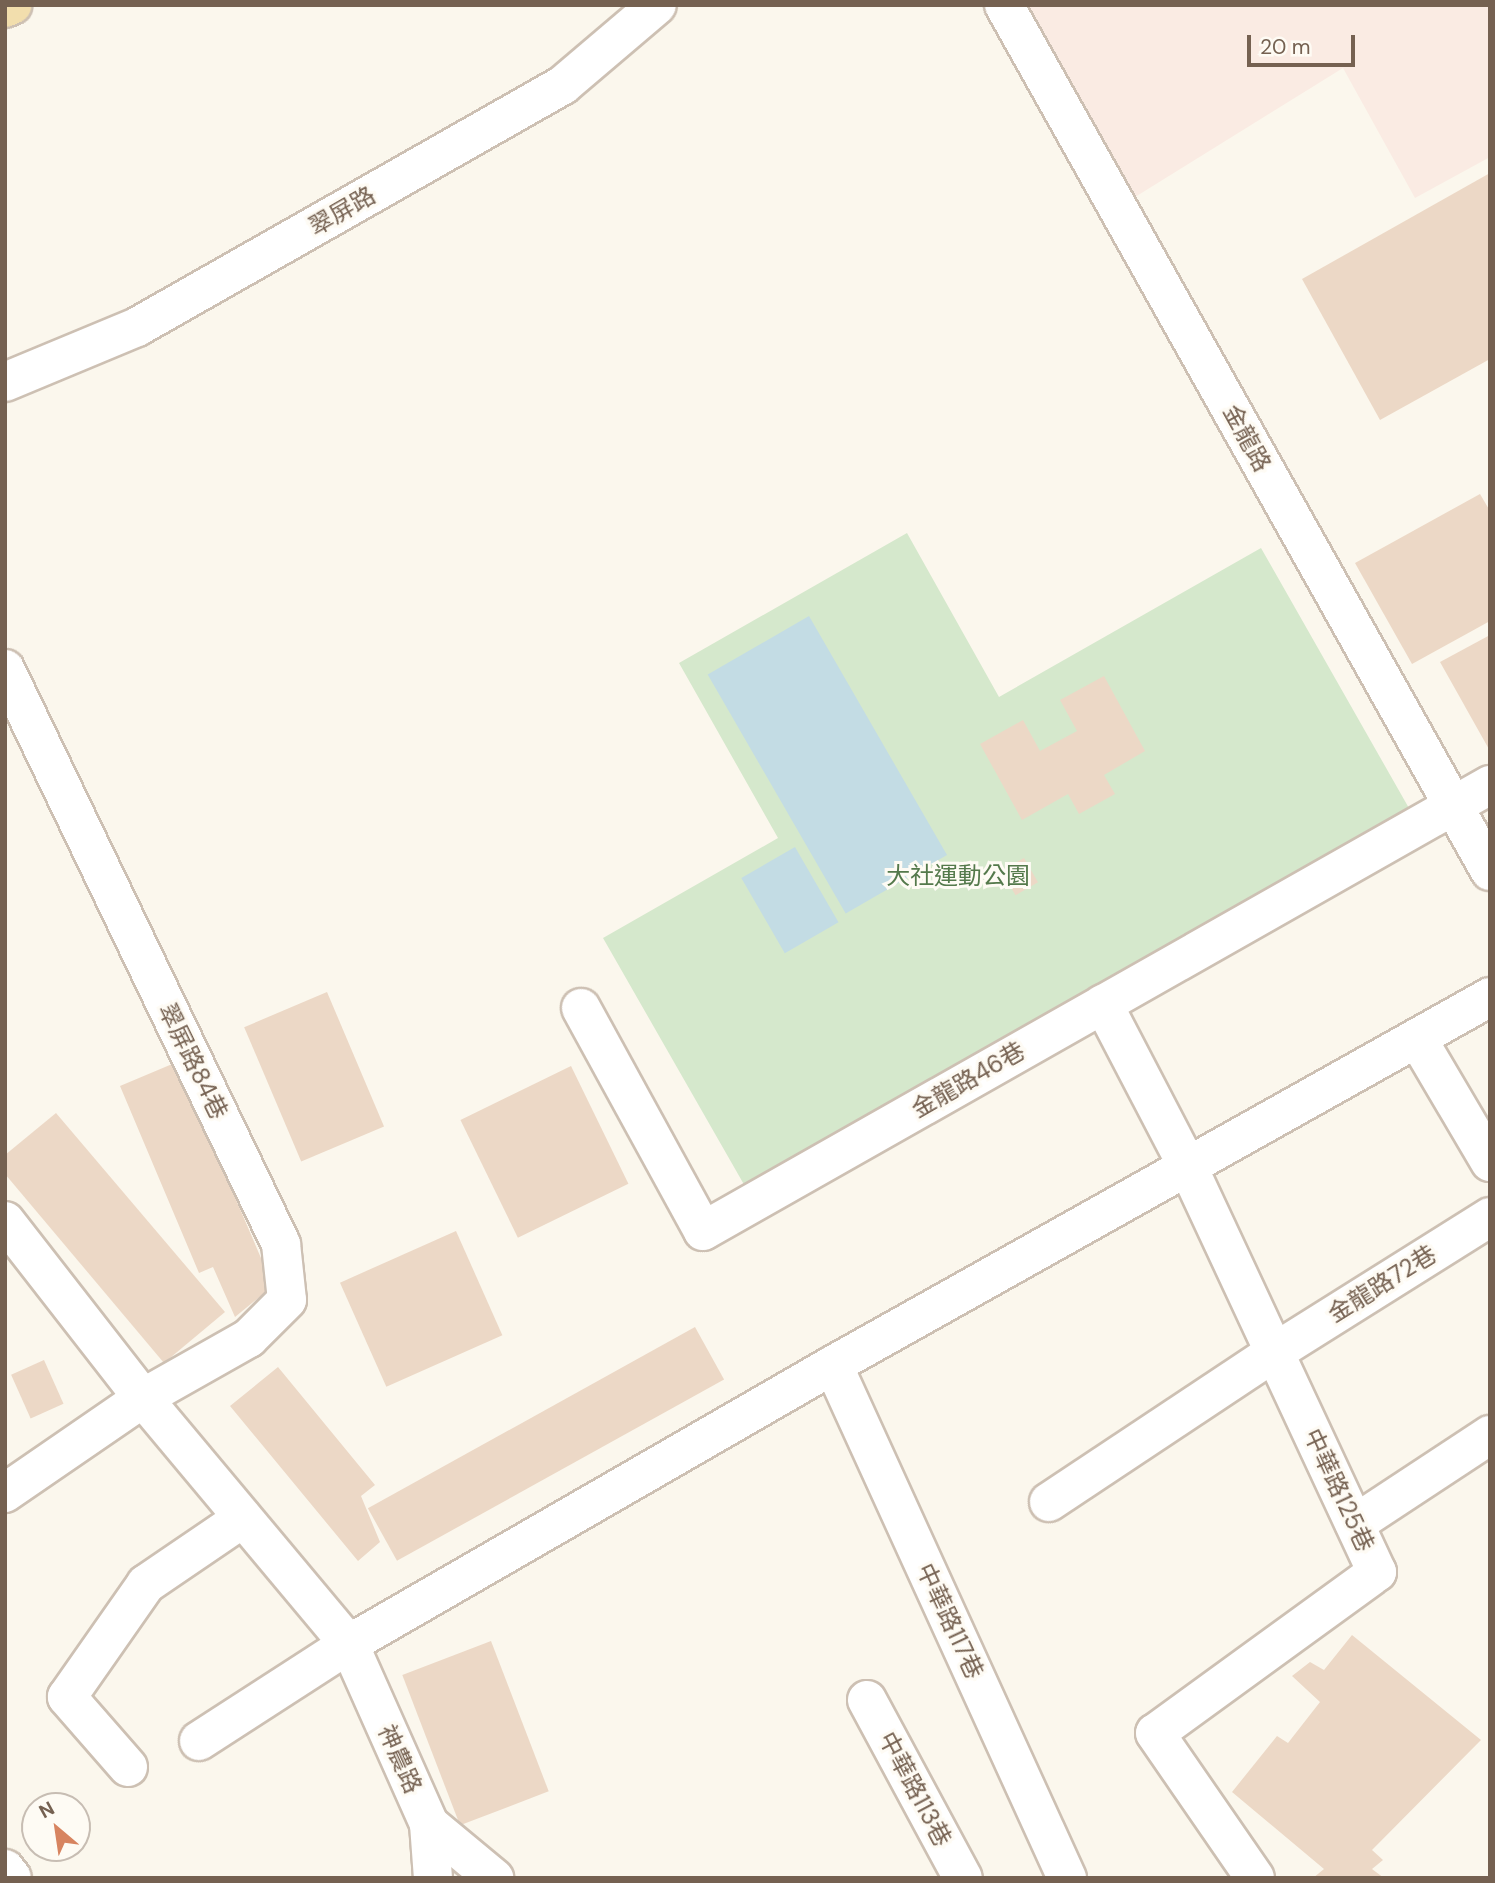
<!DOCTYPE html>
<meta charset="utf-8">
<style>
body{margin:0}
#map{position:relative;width:1495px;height:1883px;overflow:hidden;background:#fbf7ed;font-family:"DM Sans","Noto Sans TC",sans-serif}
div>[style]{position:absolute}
.commercial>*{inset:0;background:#faebe3}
.green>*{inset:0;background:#d5e8cc}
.water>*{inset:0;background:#c3dce4;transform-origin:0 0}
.building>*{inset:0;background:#ecd8c6;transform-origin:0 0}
.roads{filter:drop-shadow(2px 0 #cdc0b3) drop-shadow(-2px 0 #cdc0b3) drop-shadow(0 2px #cdc0b3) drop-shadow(0 -2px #cdc0b3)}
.minor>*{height:38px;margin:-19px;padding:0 19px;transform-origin:19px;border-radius:19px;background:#fff}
.major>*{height:38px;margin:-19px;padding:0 19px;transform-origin:19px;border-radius:19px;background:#f2dead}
span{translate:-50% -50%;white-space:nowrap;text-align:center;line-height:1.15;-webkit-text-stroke:6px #fefbf4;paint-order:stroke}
.street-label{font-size:24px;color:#756151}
.park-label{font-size:24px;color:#54794b}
.frame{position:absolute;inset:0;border:7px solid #756151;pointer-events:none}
.north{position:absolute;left:21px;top:1792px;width:70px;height:70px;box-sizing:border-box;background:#fefbf4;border:2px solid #c7bdb3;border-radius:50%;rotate:331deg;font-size:19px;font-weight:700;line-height:28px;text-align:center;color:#756151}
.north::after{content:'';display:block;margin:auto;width:24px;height:32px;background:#d78460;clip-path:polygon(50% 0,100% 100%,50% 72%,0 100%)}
.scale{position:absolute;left:1247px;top:35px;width:108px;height:32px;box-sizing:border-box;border:4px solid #756151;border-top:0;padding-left:9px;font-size:21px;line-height:24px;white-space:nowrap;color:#756151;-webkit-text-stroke:5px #fefbf4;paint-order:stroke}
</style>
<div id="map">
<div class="commercial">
<div style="clip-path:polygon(1019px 5px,1490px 5px,1490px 157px,1415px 198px,1343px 68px,1127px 202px)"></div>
</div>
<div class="green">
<div style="clip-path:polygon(907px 533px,999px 697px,1261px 548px,1418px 824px,754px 1202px,603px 938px,778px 838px,679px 663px)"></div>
</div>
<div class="water">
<div style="left:809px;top:616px;width:276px;height:117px;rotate:60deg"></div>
<div style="left:795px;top:847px;width:87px;height:62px;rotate:60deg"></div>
</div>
<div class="building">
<div style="clip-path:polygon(1490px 173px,1490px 359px,1380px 420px,1302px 279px)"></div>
<div style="clip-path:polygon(1480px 494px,1490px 511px,1490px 621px,1412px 664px,1355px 563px)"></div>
<div style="clip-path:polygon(1490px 635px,1490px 751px,1440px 662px)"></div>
<div style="clip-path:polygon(1104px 676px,1145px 751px,1104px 775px,1115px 794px,1079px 814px,1068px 794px,1022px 820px,980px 744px,1023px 720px,1040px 751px,1077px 731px,1060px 700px)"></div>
<div style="left:1024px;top:858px;width:28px;height:26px;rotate:60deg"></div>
<div style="left:327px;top:992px;width:146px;height:90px;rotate:67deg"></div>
<div style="clip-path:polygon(177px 1062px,273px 1286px,235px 1317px,213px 1267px,199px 1273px,120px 1086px)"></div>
<div style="left:571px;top:1066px;width:131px;height:123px;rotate:64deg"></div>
<div style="clip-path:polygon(56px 1113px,225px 1312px,164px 1363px,5px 1174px,5px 1155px)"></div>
<div style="left:456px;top:1231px;width:114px;height:127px;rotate:66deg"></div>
<div style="left:695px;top:1327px;width:60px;height:374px;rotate:61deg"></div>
<div style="left:44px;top:1360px;width:48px;height:36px;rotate:66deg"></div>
<div style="clip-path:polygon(278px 1367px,375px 1485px,361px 1496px,380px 1542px,358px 1561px,230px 1406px)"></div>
<div style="clip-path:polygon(1352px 1635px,1481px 1740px,1372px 1850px,1383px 1860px,1372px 1869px,1384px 1878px,1313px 1878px,1324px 1869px,1232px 1792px,1277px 1736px,1288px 1743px,1320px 1702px,1292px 1676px,1310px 1662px,1324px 1670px)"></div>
<div style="left:491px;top:1641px;width:161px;height:95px;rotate:69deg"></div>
</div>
<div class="roads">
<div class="minor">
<div style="left:1004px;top:5px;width:993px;rotate:60.7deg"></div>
<div style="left:5px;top:382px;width:143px;rotate:-22.6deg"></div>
<div style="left:137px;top:327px;width:490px;rotate:-29.6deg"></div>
<div style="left:563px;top:85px;width:123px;rotate:-40.4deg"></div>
<div style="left:5px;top:669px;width:638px;rotate:64.36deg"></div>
<div style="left:281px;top:1244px;width:56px;rotate:83.9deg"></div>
<div style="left:287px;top:1300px;width:54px;rotate:135deg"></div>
<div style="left:249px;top:1338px;width:122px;rotate:150.5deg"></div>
<div style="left:143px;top:1398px;width:168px;rotate:145.5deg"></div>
<div style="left:1103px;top:1004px;width:184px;rotate:62.5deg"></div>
<div style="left:1188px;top:1167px;width:447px;rotate:65deg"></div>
<div style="left:1377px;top:1572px;width:274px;rotate:144deg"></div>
<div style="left:1155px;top:1733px;width:176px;rotate:55.4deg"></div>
<div style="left:581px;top:1008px;width:254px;rotate:61.3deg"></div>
<div style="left:703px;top:1231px;width:905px;rotate:-29.54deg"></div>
<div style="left:1417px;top:1038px;width:144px;rotate:59.5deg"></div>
<div style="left:5px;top:1221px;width:224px;rotate:52.1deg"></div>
<div style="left:143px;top:1398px;width:321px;rotate:50.1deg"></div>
<div style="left:349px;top:1644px;width:197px;rotate:66deg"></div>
<div style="left:429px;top:1824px;width:54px;rotate:85.8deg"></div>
<div style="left:833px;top:1365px;width:564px;rotate:65.48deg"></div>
<div style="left:1049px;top:1502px;width:271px;rotate:-33.6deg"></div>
<div style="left:1275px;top:1352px;width:254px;rotate:-32.1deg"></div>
<div style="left:1355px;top:1524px;width:162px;rotate:-33.4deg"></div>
<div style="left:867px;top:1700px;width:202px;rotate:61.7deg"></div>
<div style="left:199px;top:1741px;width:179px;rotate:-32.9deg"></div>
<div style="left:349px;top:1644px;width:559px;rotate:-29.96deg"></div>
<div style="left:833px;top:1365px;width:753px;rotate:-29.25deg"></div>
<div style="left:128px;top:1767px;width:93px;rotate:-131.1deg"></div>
<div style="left:67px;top:1697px;width:138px;rotate:-55deg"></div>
<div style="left:146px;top:1584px;width:117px;rotate:-34.2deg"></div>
<div style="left:429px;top:1824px;width:85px;rotate:39.7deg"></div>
<div style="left:5px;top:1869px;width:11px;rotate:52deg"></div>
</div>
<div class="major">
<div style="left:5px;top:8px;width:8px;rotate:-23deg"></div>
</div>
</div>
<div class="street-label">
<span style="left:342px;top:211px;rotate:-30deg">翠屏路</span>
<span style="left:1247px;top:438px;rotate:61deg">金龍路</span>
<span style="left:193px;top:1061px;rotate:64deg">翠屏路84巷</span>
<span style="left:968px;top:1080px;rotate:-30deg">金龍路46巷</span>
<span style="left:1382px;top:1284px;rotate:-32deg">金龍路72巷</span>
<span style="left:1339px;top:1490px;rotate:65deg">中華路125巷</span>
<span style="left:950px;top:1621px;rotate:65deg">中華路117巷</span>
<span style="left:400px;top:1759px;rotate:66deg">神農路</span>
<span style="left:915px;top:1789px;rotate:62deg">中華路113巷</span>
</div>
<div class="park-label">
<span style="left:958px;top:876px">大社運動公園</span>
</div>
<div class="frame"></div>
<div class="north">N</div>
<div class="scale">20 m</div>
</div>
